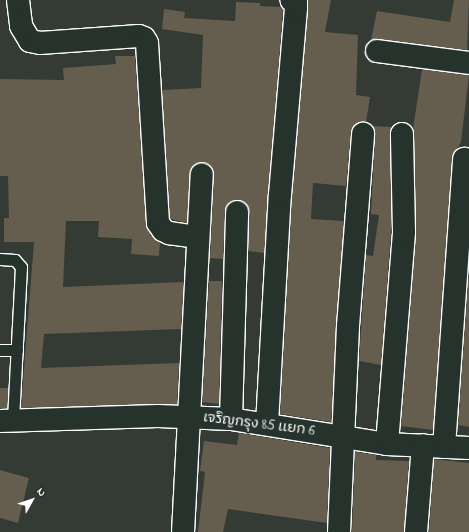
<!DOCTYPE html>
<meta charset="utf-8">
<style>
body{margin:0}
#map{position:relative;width:469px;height:532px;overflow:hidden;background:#333b34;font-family:"Indie Flower","Playpen Sans Thai",sans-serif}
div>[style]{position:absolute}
.building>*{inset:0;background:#655d4e;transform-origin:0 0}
.roads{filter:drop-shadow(1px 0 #fff) drop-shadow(-1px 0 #fff) drop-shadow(0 1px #fff) drop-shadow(0 -1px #fff)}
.service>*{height:11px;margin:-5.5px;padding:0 5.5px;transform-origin:5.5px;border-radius:5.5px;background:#26332d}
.minor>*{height:22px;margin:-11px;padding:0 11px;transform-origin:11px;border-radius:11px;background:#26332d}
span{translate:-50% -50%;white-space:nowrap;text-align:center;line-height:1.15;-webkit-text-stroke:4px #26332d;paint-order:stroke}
.street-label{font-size:14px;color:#fff}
.north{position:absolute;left:12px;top:480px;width:40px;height:40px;-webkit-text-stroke:3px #26332d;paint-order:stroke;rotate:50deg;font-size:11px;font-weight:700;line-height:16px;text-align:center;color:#fff}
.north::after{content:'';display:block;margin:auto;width:14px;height:18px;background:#fff;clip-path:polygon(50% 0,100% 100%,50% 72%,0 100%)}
</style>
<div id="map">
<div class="building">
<div style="clip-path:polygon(308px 0,331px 0,325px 32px,358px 35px,356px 95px,370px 97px,366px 122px,357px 123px,351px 133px,346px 186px,313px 183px,311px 219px,344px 221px,331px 422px,280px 414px,292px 196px)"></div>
<div style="clip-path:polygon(454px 0,469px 0,467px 50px,371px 40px,377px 11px,450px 22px)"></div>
<div style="clip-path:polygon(236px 2px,260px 3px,260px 6px,281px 7px,283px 9px,264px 253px,248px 251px,249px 212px,244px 202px,237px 200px,231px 201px,225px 211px,223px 259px,210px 258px,214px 176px,209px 165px,202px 163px,191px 169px,187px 223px,170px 219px,162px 90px,201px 88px,203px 35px,162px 29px,164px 9px,185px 12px,184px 18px,235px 21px)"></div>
<div style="clip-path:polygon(115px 56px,135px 56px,146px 224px,153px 237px,160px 242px,159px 256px,131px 254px,132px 239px,98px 237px,99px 221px,66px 221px,63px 287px,184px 282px,181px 329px,44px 334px,41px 368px,179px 363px,177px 404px,21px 408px,34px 242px,4px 242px,4px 218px,9px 218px,8px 176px,0 176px,0 79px,64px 80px,63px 68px,116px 64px)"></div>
<div style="clip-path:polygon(422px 69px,469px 75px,461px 142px,452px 158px,433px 430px,401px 426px,416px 233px,413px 129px)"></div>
<div style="clip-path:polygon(372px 126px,391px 127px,391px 232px,381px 365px,359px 361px,366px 255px,373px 256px,379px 215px,371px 214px,375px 135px)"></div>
<div style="clip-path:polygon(469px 267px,469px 427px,458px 425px)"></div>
<div style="clip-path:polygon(209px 281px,222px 281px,219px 404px,202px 402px)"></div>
<div style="left:0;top:388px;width:8px;height:20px"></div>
<div style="clip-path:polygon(239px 433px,330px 448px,327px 523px,228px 509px,223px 532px,198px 532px,205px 472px,200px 471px,204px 441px,237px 445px)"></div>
<div style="clip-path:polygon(355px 452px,376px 455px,376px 460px,409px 461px,404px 532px,352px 532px)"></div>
<div style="clip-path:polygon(434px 459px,469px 463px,469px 532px,429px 532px)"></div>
<div style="clip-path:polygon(0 470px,29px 478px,18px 523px,0 518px)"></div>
</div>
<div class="roads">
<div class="service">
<div style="left:0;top:259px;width:15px;rotate:4deg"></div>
<div style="left:15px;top:260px;width:9px;rotate:49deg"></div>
<div style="left:21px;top:267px;width:153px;rotate:93deg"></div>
<div style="left:0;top:350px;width:17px"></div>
</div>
<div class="minor">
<div style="left:18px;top:0;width:26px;rotate:83deg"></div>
<div style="left:21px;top:26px;width:17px;rotate:59deg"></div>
<div style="left:30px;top:41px;width:10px;rotate:11deg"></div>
<div style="left:40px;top:43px;width:99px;rotate:-4deg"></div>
<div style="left:139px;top:36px;width:5px;rotate:22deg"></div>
<div style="left:144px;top:38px;width:6px;rotate:59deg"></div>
<div style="left:147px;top:43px;width:180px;rotate:86.5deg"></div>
<div style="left:158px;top:223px;width:9px;rotate:54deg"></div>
<div style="left:163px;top:230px;width:7px;rotate:27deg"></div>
<div style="left:169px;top:233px;width:29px;rotate:8deg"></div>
<div style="left:377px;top:51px;width:93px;rotate:7.4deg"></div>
<div style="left:231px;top:419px;width:207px;rotate:-88.3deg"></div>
<div style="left:0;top:421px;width:158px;rotate:-1.8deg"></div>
<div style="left:158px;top:416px;width:73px;rotate:2.4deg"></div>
<div style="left:231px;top:419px;width:158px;rotate:9.1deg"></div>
<div style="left:387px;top:444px;width:82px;rotate:2.8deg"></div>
<div style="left:267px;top:424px;width:229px;rotate:-86.8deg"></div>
<div style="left:280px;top:195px;width:188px;rotate:-85.1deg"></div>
<div style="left:296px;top:8px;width:6px;rotate:-90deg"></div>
<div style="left:296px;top:2px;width:5px;rotate:-158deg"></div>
<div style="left:387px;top:444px;width:213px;rotate:-85.4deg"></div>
<div style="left:404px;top:232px;width:98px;rotate:-91.2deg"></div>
<div style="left:444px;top:447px;width:289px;rotate:-86deg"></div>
<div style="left:183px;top:532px;width:358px;rotate:-87deg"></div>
<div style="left:339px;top:532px;width:206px;rotate:-87.5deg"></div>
<div style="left:348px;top:326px;width:193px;rotate:-85.5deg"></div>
<div style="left:416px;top:532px;width:87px;rotate:-85.4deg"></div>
</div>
</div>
<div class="street-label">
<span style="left:259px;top:425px;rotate:7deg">เจริญกรุง 85 แยก 6</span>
</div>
<div class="north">N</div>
</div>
